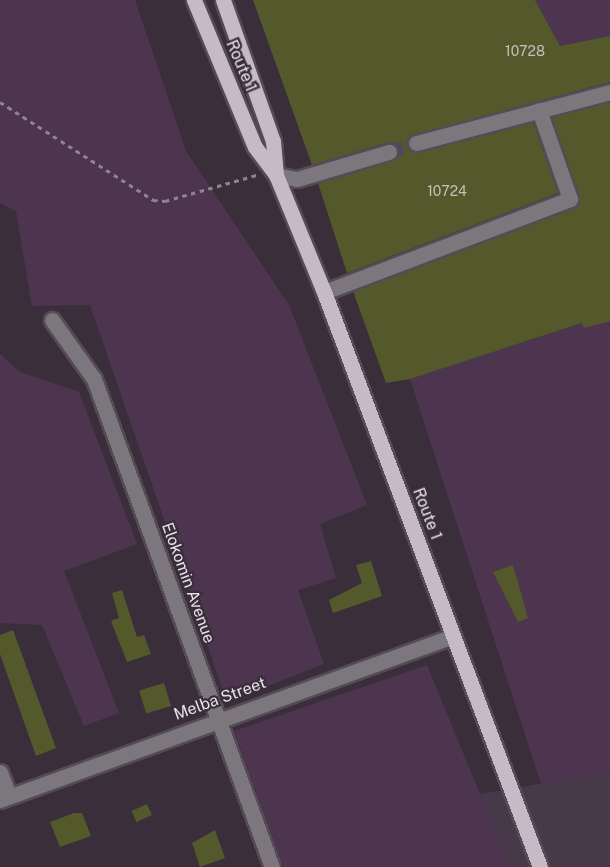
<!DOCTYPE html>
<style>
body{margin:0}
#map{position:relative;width:610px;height:867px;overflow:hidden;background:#392e3a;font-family:"Public Sans",sans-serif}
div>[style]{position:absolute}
.built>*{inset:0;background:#48394a}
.green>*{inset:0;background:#4d3550}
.building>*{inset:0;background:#54592c;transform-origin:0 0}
.minor-tunnel>*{height:15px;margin-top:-7.5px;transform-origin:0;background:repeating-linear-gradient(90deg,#534954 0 15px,transparent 0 23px)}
.path>*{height:3px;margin-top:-1.5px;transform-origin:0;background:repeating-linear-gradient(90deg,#8d848e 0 4.5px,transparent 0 9px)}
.roads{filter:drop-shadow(2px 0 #554b56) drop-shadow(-2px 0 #554b56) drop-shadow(0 2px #554b56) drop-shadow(0 -2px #554b56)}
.minor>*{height:15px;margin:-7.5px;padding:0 7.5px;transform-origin:7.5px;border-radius:7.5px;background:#7c777c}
.major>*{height:15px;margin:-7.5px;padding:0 7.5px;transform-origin:7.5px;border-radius:7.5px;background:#c5bac6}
span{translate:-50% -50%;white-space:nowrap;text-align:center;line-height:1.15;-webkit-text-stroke:4.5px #392e3a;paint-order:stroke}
.number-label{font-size:14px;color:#c3c0ba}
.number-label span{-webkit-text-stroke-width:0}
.street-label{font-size:16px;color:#e8e2e9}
</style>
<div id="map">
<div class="built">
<div style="clip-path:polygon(610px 772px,610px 867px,510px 867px,480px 794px)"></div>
</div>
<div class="green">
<div style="clip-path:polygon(0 0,135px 0,186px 151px,289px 305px,367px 505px,320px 524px,336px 578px,298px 590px,324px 664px,227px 702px,90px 305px,32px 306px,16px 211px,0 203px)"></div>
<div style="clip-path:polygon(535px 0,610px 0,610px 36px,560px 46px)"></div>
<div style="clip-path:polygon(610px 314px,610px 772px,541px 784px,410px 379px)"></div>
<div style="clip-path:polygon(0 354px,20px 372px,79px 392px,137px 544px,64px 571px,119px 713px,84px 726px,42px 625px,0 623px)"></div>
<div style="clip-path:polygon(427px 665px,510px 867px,283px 867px,234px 731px)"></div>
</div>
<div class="building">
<div style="clip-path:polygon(253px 0,535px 0,560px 46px,610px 36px,610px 82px,410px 136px,407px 146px,418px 153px,533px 122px,558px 193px,347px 273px,318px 183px,392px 161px,398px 149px,386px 143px,312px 165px)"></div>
<div style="clip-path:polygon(610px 102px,610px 321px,584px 328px,582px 323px,410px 379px,386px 383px,353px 291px,577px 206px,579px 196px,552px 117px)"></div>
<div style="clip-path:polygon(371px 561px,382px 596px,333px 613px,329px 600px,362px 583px,356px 565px)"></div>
<div style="clip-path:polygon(513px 565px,528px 618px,518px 622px,493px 572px)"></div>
<div style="clip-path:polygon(122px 590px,137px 637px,144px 635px,151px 654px,127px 662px,111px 621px,119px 618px,112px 593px)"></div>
<div style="clip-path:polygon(13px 630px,56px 748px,36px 756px,0 654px,0 635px)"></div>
<div style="left:164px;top:683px;width:24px;height:26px;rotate:73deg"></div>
<div style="left:147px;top:804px;width:12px;height:17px;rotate:66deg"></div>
<div style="clip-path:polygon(74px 813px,82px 813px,91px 836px,60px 847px,50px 822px)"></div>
<div style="clip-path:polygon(215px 830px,225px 858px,200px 867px,192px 843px)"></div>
</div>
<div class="minor-tunnel">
<div style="left:389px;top:152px;width:28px;rotate:-18deg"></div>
</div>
<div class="path">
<div style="left:0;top:102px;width:182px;rotate:32.6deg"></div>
<div style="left:153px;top:200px;width:12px;rotate:5deg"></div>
<div style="left:165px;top:201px;width:95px;rotate:-15.9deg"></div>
</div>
<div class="roads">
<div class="minor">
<div style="left:416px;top:143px;width:201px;rotate:-14.7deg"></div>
<div style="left:276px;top:175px;width:21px;rotate:11deg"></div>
<div style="left:297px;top:179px;width:96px;rotate:-16.4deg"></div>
<div style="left:324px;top:292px;width:263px;rotate:-20.7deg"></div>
<div style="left:570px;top:199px;width:94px;rotate:-109.2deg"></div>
<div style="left:52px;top:320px;width:72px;rotate:54.6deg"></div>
<div style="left:94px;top:379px;width:519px;rotate:69.96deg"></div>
<div style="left:0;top:772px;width:26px;rotate:69deg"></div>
<div style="left:0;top:800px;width:482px;rotate:-19.9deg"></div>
</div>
<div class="major">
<div style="left:194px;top:0;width:159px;rotate:67.5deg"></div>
<div style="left:255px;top:147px;width:35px;rotate:53deg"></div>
<div style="left:276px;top:175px;width:126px;rotate:67.7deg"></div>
<div style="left:324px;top:292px;width:614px;rotate:69.41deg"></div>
<div style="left:223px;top:0;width:150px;rotate:70.5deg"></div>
<div style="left:273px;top:141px;width:34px;rotate:85deg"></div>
</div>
</div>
<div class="number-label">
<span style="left:525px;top:51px">10728</span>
<span style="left:447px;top:191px">10724</span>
</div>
<div class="street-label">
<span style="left:241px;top:66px;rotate:67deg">Route 1</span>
<span style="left:427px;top:514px;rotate:69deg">Route 1</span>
<span style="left:188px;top:583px;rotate:70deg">Elokomin Avenue</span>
<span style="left:220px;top:699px;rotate:-20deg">Melba Street</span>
</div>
</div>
